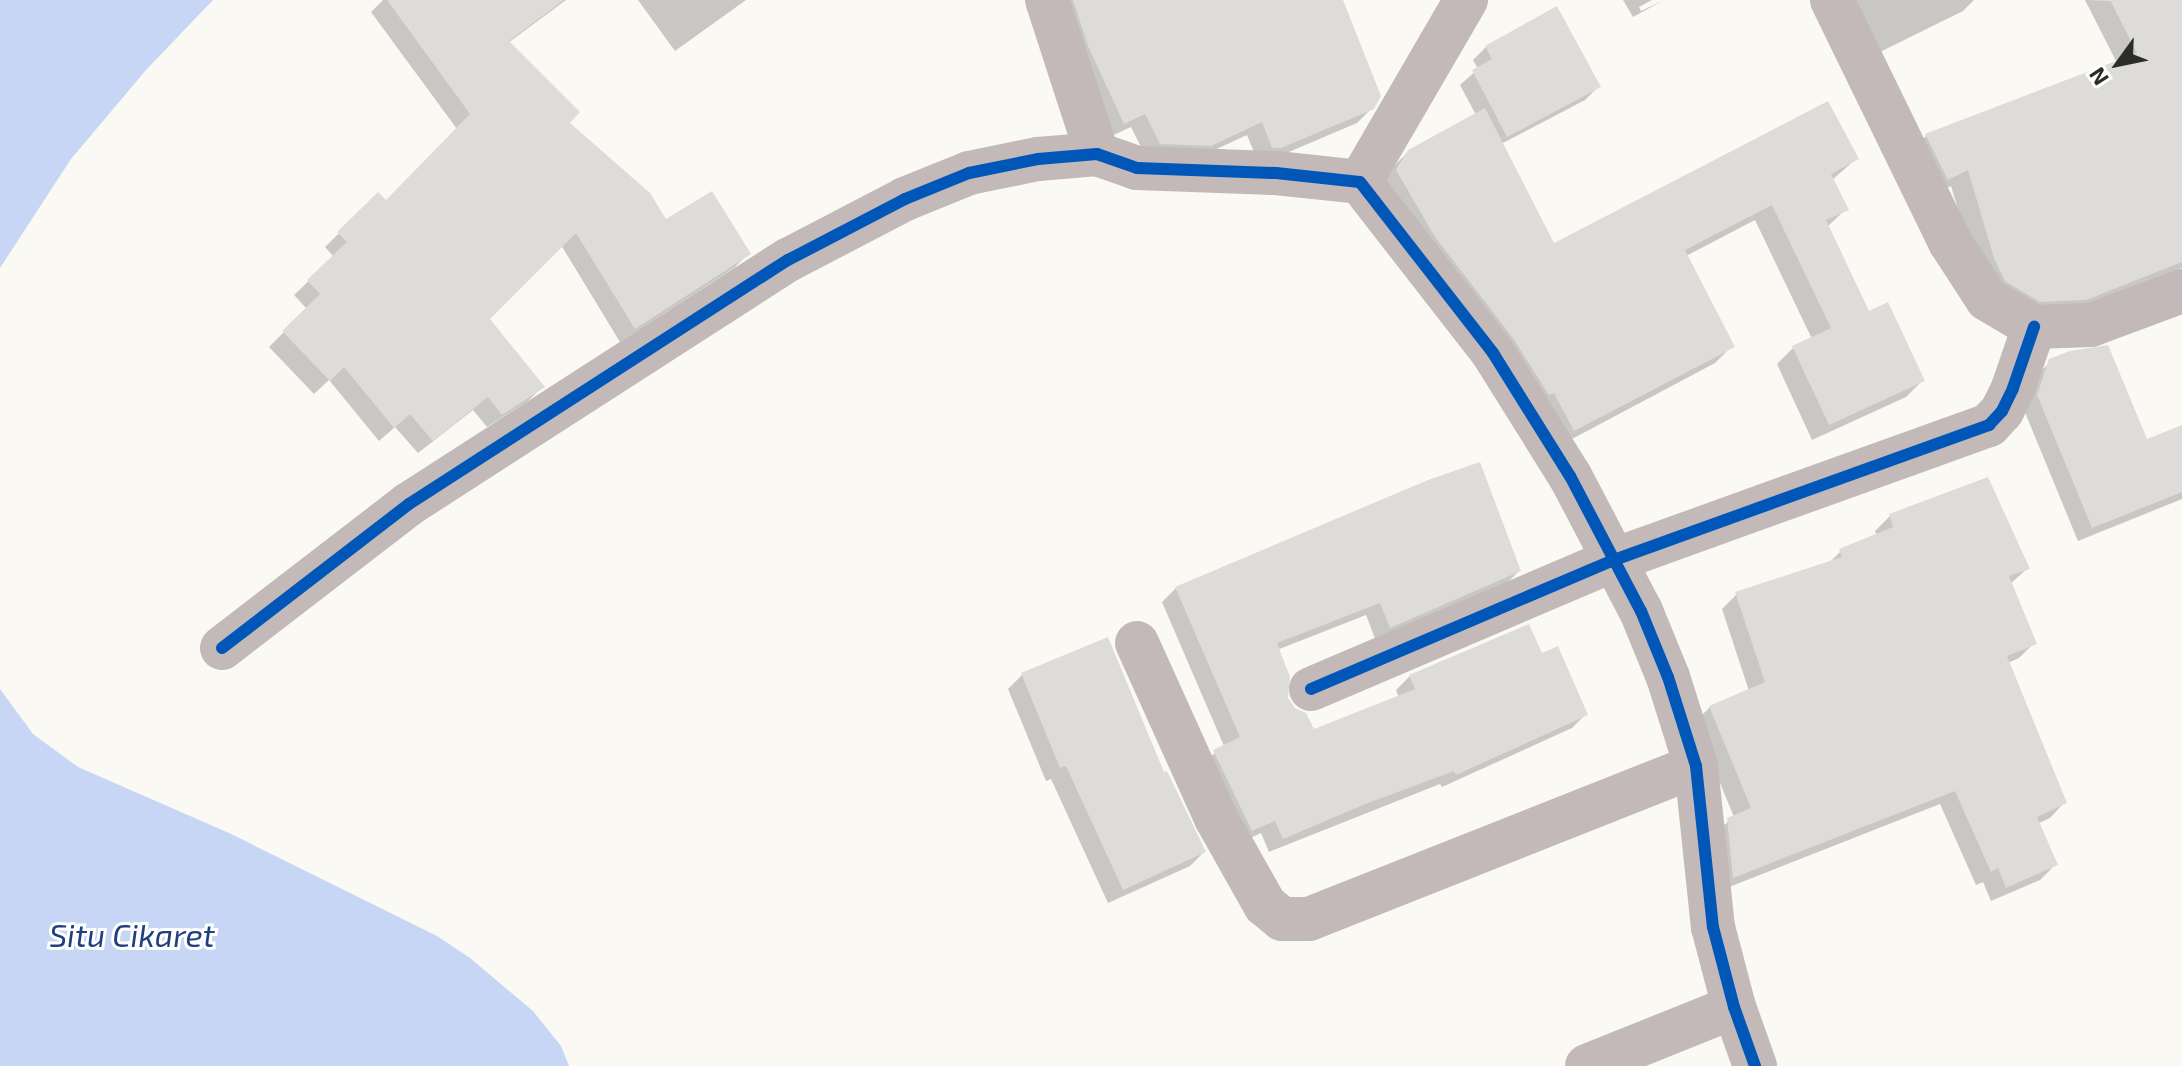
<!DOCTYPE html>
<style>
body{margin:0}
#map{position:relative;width:2182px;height:1066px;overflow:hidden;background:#faf9f4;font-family:"Exo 2",sans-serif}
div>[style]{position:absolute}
.water>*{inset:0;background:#c6d6f4}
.shadow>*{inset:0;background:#0003}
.building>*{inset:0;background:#dedcd9}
.minor>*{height:44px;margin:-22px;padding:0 22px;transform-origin:22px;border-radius:22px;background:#c3b9b9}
.cycleway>*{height:12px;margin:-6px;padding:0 6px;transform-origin:6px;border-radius:6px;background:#0057b8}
span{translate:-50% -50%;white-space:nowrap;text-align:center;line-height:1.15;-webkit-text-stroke:6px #fff;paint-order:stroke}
.water-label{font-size:32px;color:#203f81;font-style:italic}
.north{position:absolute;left:2078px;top:24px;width:80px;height:80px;-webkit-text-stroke:6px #fff;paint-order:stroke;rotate:237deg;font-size:22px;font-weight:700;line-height:32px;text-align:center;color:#2c2c28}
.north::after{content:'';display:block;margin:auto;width:28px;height:36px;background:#2c2c28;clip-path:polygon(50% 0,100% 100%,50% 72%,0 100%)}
</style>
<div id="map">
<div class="water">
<div style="clip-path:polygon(0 0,213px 0,146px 70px,71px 159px,0 268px)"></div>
<div style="clip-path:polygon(0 689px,33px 734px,78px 767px,229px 833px,437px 936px,470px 958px,533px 1011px,561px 1046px,569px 1066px,0 1066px)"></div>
</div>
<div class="shadow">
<div style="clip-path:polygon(383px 0,566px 0,508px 43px,567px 123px,665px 222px,748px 254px,734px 268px,620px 342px,561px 245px,488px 319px,542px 387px,528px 401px,487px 427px,473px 410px,418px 453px,395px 427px,379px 441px,329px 380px,314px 394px,269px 347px,307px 309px,294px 295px,334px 257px,325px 247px,378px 195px,385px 203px,457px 129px,371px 12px)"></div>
<div style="clip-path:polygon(638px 0,746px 0,675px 51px)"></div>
<div style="clip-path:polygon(1051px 0,1337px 0,1372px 108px,1357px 123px,1265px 162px,1258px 162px,1247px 135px,1195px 159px,1146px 157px,1131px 127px,1109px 137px)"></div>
<div style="clip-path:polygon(1623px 0,1652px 0,1639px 7px,1641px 11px,1664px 0,1633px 17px)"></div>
<div style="clip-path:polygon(1854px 0,1974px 0,1963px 11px,1880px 52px)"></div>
<div style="clip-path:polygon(2085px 0,2182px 2px,2182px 268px,2140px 289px,2068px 316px,2023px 318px,1978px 275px,1951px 186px,1931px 196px,1910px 153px,1926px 136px,2117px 63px)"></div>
<div style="clip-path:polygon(1486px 47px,1598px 87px,1585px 100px,1501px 144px,1553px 246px,1856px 159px,1832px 180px,1846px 209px,1827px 227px,1868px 313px,1923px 380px,1906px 397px,1812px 440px,1777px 364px,1794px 347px,1812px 339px,1755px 220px,1686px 256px,1732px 346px,1715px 363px,1557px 447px,1380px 188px,1391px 169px,1409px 151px,1476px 115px,1460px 85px,1478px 69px,1473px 60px)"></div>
<div style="clip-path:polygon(2051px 361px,2146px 442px,2182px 427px,2182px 499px,2078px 541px,2024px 410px,2036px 376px)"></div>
<div style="clip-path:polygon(1890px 516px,2028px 568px,2010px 584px,2034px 643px,2019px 658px,2008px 663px,2064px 803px,2050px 818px,2037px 824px,2055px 865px,2040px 880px,1991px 901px,1983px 882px,1976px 885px,1940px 804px,1719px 891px,1713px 834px,1734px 817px,1695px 722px,1710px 707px,1749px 691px,1722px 609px,1737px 594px,1828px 564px,1841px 551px,1877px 536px,1875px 531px)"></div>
<div style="clip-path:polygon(1519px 571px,1505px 585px,1376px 641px,1366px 615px,1277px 650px,1286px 699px,1312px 732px,1399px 698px,1396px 690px,1410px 676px,1541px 656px,1586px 714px,1572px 728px,1442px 787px,1440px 784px,1269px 852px,1261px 833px,1238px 844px,1200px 765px,1224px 746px,1162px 602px,1176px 588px)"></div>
<div style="clip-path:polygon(1022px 675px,1162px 775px,1204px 852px,1190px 866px,1108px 903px,1051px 779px,1046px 781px,1008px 689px)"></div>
</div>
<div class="building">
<div style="clip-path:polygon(387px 0,564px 0,509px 41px,580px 112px,570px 123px,650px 193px,666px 219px,712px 191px,751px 254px,635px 329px,576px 233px,490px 319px,545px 387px,502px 415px,488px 397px,433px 441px,410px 414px,394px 428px,344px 367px,330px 381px,282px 331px,320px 294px,307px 280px,347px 242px,337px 232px,378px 192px,386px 200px,470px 114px)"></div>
<div style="clip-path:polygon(1073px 0,1343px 0,1381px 96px,1374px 109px,1281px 148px,1272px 148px,1262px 122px,1211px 146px,1160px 144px,1145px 114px,1124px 124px,1088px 46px)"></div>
<div style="clip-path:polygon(2110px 0,2182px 0,2182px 262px,2086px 300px,2040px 302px,2005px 281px,1994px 258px,1968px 170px,1948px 180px,1925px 134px,2137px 53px)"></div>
<div style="clip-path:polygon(1557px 6px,1601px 87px,1507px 137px,1472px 70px,1492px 59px,1485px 46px)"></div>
<div style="clip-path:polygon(1828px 101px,1859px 159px,1831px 174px,1849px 210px,1826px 220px,1869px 311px,1888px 302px,1925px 381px,1829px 425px,1792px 346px,1831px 328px,1772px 205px,1685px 250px,1735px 347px,1574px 431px,1554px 393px,1549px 395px,1513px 338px,1435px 237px,1396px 170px,1408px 150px,1485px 108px,1554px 243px)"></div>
<div style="clip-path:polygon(2108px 345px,2147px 439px,2182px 425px,2182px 492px,2092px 528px,2037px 395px,2049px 359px,2070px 351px)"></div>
<div style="clip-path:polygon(1480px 462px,1521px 571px,1390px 628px,1380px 603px,1277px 643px,1290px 677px,1288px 698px,1295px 708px,1306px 713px,1314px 729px,1415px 689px,1409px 675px,1529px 624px,1542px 653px,1558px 646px,1588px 715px,1456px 775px,1454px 771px,1363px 805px,1283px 839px,1275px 821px,1252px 831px,1213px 750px,1240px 737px,1175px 587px,1428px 480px)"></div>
<div style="clip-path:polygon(1988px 477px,2030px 569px,2009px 576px,2037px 644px,2007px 656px,2067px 803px,2037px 817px,2058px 865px,2006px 888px,1998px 868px,1991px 872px,1955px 791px,1733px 878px,1727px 818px,1751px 808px,1709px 706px,1765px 682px,1735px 592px,1842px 557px,1839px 549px,1893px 527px,1889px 514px)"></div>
<div style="clip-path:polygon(1108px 637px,1164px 772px,1167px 771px,1206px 852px,1123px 890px,1066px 766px,1060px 768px,1021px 673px)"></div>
</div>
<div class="minor">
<div style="left:1047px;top:0;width:162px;rotate:72deg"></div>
<div style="left:1832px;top:0;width:269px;rotate:64deg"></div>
<div style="left:1950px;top:242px;width:68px;rotate:57deg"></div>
<div style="left:1987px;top:299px;width:55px;rotate:30.8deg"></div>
<div style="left:2034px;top:327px;width:57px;rotate:-2deg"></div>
<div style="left:2091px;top:325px;width:97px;rotate:-20.5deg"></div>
<div style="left:1360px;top:182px;width:211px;rotate:-59.8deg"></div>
<div style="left:1137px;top:643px;width:192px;rotate:65.7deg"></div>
<div style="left:1216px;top:818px;width:100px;rotate:60.6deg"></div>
<div style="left:1265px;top:905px;width:22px;rotate:39deg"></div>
<div style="left:1282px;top:919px;width:27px"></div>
<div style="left:1309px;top:919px;width:416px;rotate:-21.6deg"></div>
<div style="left:222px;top:648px;width:236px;rotate:-37.6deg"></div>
<div style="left:409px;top:504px;width:451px;rotate:-32.8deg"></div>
<div style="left:788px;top:260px;width:132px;rotate:-27.5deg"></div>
<div style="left:905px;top:199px;width:69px;rotate:-22.1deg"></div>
<div style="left:969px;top:173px;width:70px;rotate:-11.5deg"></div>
<div style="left:1038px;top:159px;width:59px;rotate:-4.8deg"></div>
<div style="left:1097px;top:154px;width:42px;rotate:19.3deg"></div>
<div style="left:1137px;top:168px;width:139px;rotate:2.1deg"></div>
<div style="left:1276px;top:173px;width:84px;rotate:6.1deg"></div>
<div style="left:1360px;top:182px;width:217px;rotate:52.1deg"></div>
<div style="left:1493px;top:353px;width:145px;rotate:58deg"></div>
<div style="left:1570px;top:476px;width:153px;rotate:62.3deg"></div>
<div style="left:1641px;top:611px;width:71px;rotate:67.8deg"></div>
<div style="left:1668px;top:677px;width:93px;rotate:72.5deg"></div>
<div style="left:1696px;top:766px;width:162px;rotate:84deg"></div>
<div style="left:1713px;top:927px;width:83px;rotate:75.3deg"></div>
<div style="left:1734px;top:1007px;width:63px;rotate:70.4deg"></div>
<div style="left:1311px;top:689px;width:329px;rotate:-23.1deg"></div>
<div style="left:1614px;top:560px;width:399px;rotate:-19.8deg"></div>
<div style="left:1989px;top:425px;width:19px;rotate:-47deg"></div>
<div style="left:2002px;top:411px;width:25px;rotate:-64deg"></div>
<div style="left:2013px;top:388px;width:65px;rotate:-71deg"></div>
<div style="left:1587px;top:1066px;width:158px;rotate:-21.9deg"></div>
</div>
<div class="cycleway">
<div style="left:222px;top:648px;width:236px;rotate:-37.6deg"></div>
<div style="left:409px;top:504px;width:451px;rotate:-32.8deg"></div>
<div style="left:788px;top:260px;width:132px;rotate:-27.5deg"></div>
<div style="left:905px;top:199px;width:69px;rotate:-22.1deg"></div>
<div style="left:969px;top:173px;width:70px;rotate:-11.5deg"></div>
<div style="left:1038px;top:159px;width:59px;rotate:-4.8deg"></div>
<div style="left:1097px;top:154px;width:42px;rotate:19.3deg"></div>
<div style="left:1137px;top:168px;width:139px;rotate:2.1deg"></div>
<div style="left:1276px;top:173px;width:84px;rotate:6.1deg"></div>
<div style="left:1360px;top:182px;width:217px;rotate:52.1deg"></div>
<div style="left:1493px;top:353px;width:145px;rotate:58deg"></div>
<div style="left:1570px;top:476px;width:153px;rotate:62.3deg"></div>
<div style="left:1641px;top:611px;width:71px;rotate:67.8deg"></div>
<div style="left:1668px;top:677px;width:93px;rotate:72.5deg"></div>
<div style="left:1696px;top:766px;width:162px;rotate:84deg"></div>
<div style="left:1713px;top:927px;width:83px;rotate:75.3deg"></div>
<div style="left:1734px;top:1007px;width:63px;rotate:70.4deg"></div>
<div style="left:1311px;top:689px;width:329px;rotate:-23.1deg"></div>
<div style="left:1614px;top:560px;width:399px;rotate:-19.8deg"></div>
<div style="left:1989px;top:425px;width:19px;rotate:-47deg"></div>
<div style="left:2002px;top:411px;width:25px;rotate:-64deg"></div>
<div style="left:2013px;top:388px;width:65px;rotate:-71deg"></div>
</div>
<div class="water-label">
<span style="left:132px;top:934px">Situ Cikaret</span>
</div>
<div class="north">N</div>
</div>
